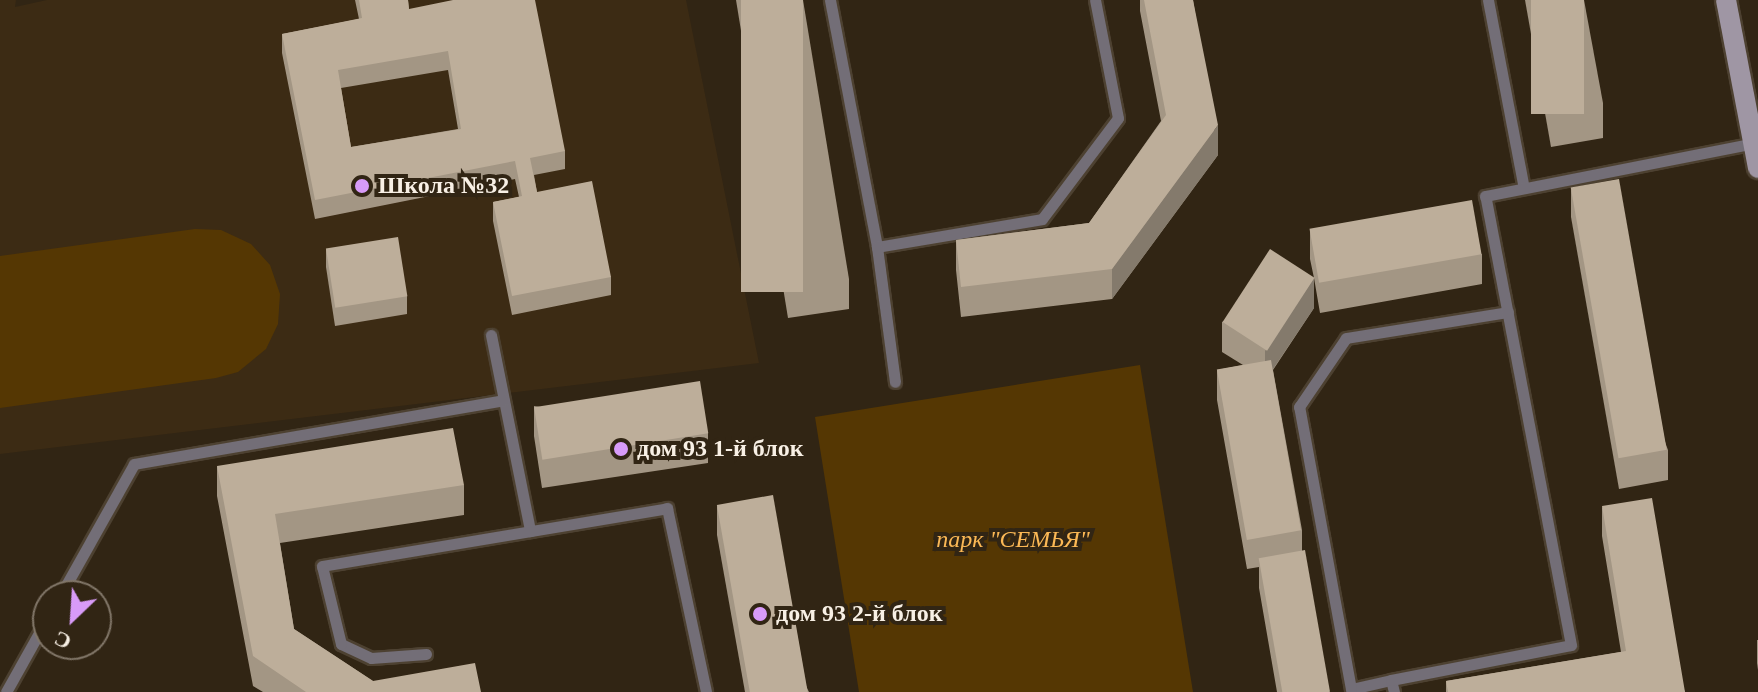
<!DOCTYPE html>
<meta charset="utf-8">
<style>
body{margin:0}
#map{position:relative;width:1758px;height:692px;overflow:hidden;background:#312514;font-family:"Times New Roman",serif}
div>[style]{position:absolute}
.built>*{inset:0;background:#3c2b14}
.green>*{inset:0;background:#553703}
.roads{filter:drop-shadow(2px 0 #4d4131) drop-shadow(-2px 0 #4d4131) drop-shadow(0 2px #4d4131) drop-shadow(0 -2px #4d4131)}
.service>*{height:11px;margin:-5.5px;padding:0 5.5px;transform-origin:5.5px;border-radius:5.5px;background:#736e77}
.secondary>*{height:20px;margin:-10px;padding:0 10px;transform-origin:10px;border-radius:10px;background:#9f96a4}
.wall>*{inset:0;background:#a39684}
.shaded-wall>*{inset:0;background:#847a6c}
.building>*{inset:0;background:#bdae9a;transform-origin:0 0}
.dots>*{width:22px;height:22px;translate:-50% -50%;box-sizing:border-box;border:4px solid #312514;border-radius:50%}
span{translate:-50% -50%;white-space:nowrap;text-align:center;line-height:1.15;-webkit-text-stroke:8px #312514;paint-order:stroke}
.poi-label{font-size:24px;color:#f8f0e5;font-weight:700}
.left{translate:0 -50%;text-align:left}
.park-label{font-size:24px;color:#fbb855;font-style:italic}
.north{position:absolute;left:32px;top:580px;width:80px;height:80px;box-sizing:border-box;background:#312514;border:2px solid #817668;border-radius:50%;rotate:205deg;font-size:22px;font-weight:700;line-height:32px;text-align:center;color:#f8f0e5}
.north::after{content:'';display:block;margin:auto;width:28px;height:36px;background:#d89bf8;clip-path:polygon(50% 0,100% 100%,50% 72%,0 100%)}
</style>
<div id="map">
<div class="built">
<div style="clip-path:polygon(0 0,16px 0,15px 7px,47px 0,686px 0,759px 363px,0 454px)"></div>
</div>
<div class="green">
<div style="clip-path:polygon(195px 229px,221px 230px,251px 244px,270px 265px,280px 294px,278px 324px,266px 349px,238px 372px,216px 378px,0 408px,0 256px)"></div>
<div style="clip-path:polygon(1140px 365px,1193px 692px,859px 692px,815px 417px)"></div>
</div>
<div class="roads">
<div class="service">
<div style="left:830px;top:0;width:251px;rotate:79.2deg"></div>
<div style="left:877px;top:247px;width:167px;rotate:-9.6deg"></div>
<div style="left:1042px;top:219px;width:126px;rotate:-53deg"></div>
<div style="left:1118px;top:118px;width:120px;rotate:-101deg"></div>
<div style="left:1488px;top:0;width:191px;rotate:79.2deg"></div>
<div style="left:877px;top:247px;width:136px;rotate:82.4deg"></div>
<div style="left:491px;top:335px;width:200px;rotate:78.7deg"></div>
<div style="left:60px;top:596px;width:151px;rotate:-60.7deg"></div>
<div style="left:134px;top:464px;width:375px;rotate:-9.8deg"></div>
<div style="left:426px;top:654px;width:55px;rotate:175.8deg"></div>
<div style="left:371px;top:658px;width:33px;rotate:-155deg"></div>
<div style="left:341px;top:644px;width:80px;rotate:-103.7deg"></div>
<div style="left:322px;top:566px;width:350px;rotate:-9.5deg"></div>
<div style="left:667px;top:508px;width:188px;rotate:78deg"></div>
<div style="left:1391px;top:680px;width:41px;rotate:167.3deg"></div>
<div style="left:1351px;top:689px;width:287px;rotate:-100.4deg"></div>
<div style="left:1299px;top:407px;width:83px;rotate:-55.7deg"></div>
<div style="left:1346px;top:338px;width:164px;rotate:-9.1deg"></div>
<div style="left:6px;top:692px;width:86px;rotate:-60.8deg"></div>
<div style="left:1394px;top:692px;width:12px;rotate:-104deg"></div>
<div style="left:1391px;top:680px;width:183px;rotate:-11deg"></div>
<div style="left:1571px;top:645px;width:457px;rotate:-100.8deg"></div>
<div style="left:1485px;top:196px;width:274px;rotate:-11.1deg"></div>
</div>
<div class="secondary">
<div style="left:1726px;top:0;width:171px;rotate:79.2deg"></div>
</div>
</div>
<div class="wall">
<div style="clip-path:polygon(evenodd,355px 0,408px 0,409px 9px,565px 151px,565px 169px,534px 175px,537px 192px,611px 277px,611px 295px,512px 315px,493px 221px,493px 202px,519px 197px,515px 179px,315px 219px,282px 53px,282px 34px,359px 19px,355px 0,448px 70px,458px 129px,351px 147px,341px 88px,448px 70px)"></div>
<div style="clip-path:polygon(736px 0,803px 0,849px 279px,849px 309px,788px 318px)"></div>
<div style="clip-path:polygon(1140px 0,1193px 0,1218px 155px,1112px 299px,961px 317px,956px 270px,956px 240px,1089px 223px,1161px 121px,1140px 11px)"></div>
<div style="clip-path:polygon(1525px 0,1584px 0,1603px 103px,1603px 138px,1551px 147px)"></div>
<div style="clip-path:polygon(1571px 188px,1668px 450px,1668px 480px,1619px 489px,1571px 217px)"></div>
<div style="clip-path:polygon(1310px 229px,1482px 254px,1482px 284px,1320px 313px,1314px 278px,1314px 308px,1273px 370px,1302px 530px,1302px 551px,1329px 692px,1277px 692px,1259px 588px,1259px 567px,1247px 569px,1217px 400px,1217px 370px,1243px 365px,1222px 352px,1222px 322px,1314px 278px,1310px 259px)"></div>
<div style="clip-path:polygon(326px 249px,407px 296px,407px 314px,335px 326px,326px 267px)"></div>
<div style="clip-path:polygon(534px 406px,708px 433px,708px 463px,542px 488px,534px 436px)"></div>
<div style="clip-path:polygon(217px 466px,464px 485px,464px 515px,280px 543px,294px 629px,373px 681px,481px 692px,263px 692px,253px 686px,217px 496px)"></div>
<div style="clip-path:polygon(717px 505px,809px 692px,745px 692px,717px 535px)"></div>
<div style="clip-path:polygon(1602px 506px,1685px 692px,1446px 692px,1446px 681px,1621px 652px,1602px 536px)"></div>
<div style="clip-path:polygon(1757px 640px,1758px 640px,1758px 670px,1757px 663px)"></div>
</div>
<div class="shaded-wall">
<div style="clip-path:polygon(1218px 125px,1218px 155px,1112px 299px,1112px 269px)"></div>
<div style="clip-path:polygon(1314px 278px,1314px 308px,1265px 381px,1265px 351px)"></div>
</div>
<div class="building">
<div style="clip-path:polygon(evenodd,359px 0,408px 0,409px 9px,453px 0,535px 0,565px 151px,530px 158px,537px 192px,592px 181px,611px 277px,512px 296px,493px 202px,522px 196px,515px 161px,315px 200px,282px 34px,362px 18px,359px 0,448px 51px,461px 129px,351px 147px,338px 70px,448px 51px)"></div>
<div style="left:741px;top:0;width:62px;height:292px"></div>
<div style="clip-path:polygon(1144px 0,1193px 0,1218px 125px,1112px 269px,961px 287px,956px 240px,1089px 223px,1166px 115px)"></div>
<div style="left:1531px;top:0;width:53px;height:114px"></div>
<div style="left:1619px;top:179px;width:275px;height:49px;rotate:80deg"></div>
<div style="left:1472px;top:200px;width:55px;height:165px;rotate:80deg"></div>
<div style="left:398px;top:237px;width:60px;height:73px;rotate:81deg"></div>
<div style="left:1270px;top:249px;width:53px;height:87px;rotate:33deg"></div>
<div style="left:1271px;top:360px;width:173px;height:55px;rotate:80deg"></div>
<div style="left:700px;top:381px;width:53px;height:168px;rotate:81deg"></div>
<div style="clip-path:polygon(453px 428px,464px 485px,275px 514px,294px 629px,373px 681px,475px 663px,481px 692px,306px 692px,253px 656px,217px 466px)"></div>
<div style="left:773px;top:495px;width:200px;height:57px;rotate:80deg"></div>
<div style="clip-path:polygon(1652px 498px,1685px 692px,1448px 692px,1446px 681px,1626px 651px,1602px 506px)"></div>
<div style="left:1305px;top:550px;width:144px;height:47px;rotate:80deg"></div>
</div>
<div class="dots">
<div style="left:362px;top:186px;background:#d89bf8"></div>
<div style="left:621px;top:449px;background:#d89bf8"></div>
<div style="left:760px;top:614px;background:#d89bf8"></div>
</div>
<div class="poi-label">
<span class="left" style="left:378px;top:186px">Школа №32</span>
<span class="left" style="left:637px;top:449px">дом 93 1-й блок</span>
<span class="left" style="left:776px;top:614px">дом 93 2-й блок</span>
</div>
<div class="park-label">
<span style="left:1013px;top:540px">парк "СЕМЬЯ"</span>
</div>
<div class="north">С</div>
</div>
